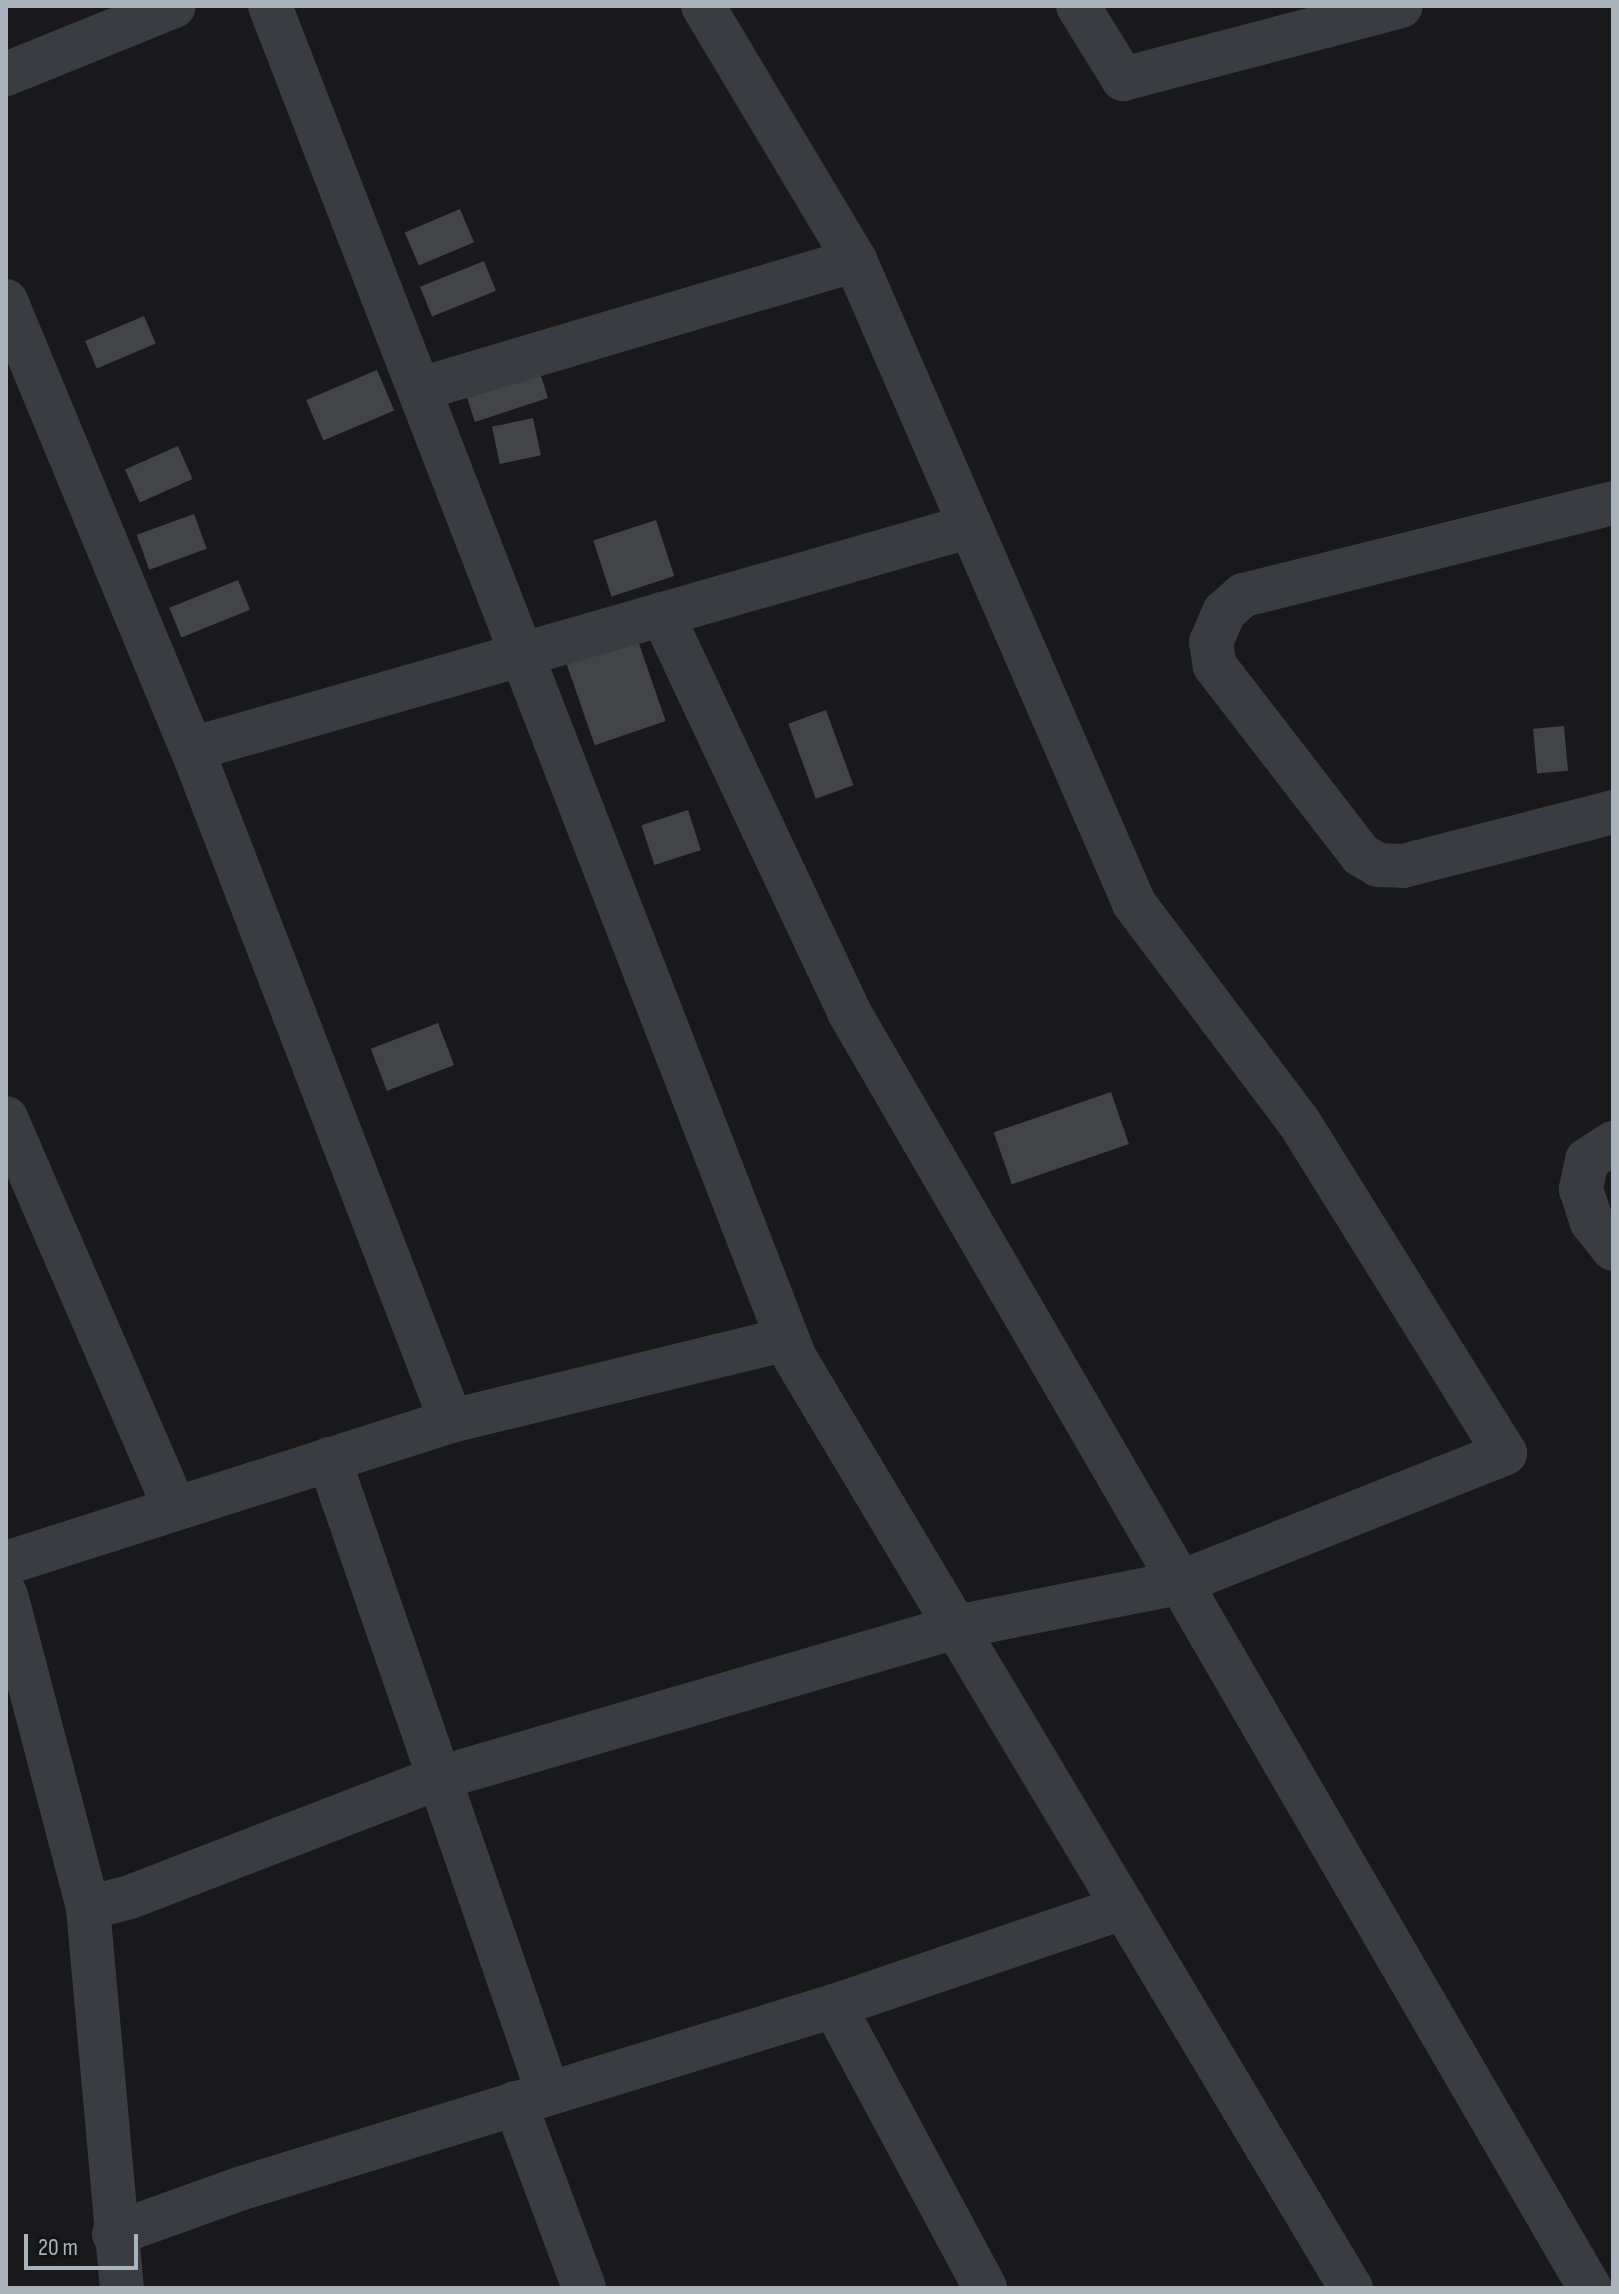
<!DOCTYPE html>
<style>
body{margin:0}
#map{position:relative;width:1619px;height:2294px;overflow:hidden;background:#19191b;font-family:"Sofia Sans Condensed",sans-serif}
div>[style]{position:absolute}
.building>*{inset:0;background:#434448;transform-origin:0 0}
.minor>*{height:44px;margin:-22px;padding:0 22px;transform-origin:22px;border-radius:22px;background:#393c41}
span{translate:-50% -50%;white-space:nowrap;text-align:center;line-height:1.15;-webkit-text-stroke:6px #141416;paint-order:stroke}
.frame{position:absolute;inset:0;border:8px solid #aab2bc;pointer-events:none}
.scale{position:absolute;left:24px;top:2234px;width:114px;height:36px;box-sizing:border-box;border:4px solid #aab2bc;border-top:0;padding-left:10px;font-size:24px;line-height:28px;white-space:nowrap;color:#aab2bc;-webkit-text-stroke:6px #141416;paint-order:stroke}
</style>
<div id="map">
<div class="building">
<div style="left:460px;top:209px;width:36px;height:60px;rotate:67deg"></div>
<div style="left:484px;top:261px;width:32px;height:69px;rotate:68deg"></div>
<div style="left:144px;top:316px;width:30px;height:64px;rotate:67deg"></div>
<div style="left:536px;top:361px;width:39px;height:77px;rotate:72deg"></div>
<div style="left:377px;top:370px;width:44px;height:77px;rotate:67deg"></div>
<div style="left:533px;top:418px;width:38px;height:42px;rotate:78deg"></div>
<div style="left:178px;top:446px;width:36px;height:58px;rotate:66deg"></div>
<div style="left:194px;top:514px;width:37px;height:61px;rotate:70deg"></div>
<div style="left:656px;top:520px;width:59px;height:66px;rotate:72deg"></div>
<div style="left:238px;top:580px;width:32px;height:74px;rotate:68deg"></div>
<div style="left:635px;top:632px;width:94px;height:75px;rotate:71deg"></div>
<div style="left:826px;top:710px;width:80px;height:40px;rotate:70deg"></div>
<div style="left:1564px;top:726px;width:45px;height:31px;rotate:85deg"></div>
<div style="left:688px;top:810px;width:42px;height:49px;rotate:72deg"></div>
<div style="left:438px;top:1023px;width:45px;height:72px;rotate:69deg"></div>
<div style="left:1111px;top:1092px;width:55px;height:124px;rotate:71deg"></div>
</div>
<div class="minor">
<div style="left:270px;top:6px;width:1450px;rotate:68.78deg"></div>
<div style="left:795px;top:1358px;width:1084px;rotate:59.13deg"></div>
<div style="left:1078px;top:6px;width:86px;rotate:58.3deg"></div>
<div style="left:1123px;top:79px;width:287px;rotate:-14.7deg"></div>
<div style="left:6px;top:74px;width:181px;rotate:-22deg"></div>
<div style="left:6px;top:301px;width:485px;rotate:67.5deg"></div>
<div style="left:192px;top:749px;width:720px;rotate:68.92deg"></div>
<div style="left:420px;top:389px;width:454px;rotate:-16.5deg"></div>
<div style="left:1613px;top:503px;width:381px;rotate:166deg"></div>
<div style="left:1243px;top:595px;width:25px;rotate:138deg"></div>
<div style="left:1224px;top:612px;width:33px;rotate:113deg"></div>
<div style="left:1211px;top:642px;width:24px;rotate:81deg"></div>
<div style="left:1215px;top:666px;width:239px;rotate:52.3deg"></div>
<div style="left:1361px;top:855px;width:20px;rotate:30deg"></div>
<div style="left:1378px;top:865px;width:25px;rotate:2deg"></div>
<div style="left:1403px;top:866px;width:217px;rotate:-14.4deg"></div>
<div style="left:662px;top:614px;width:440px;rotate:64.8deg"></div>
<div style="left:849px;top:1012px;width:1476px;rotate:59.86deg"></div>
<div style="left:192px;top:749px;width:806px;rotate:-15.98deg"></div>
<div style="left:6px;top:1118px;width:425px;rotate:66.6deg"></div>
<div style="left:1613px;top:1143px;width:31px;rotate:147deg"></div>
<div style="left:1587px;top:1160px;width:30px;rotate:102deg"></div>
<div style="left:1581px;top:1189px;width:35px;rotate:72deg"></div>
<div style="left:1592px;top:1222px;width:34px;rotate:52deg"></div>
<div style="left:329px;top:1459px;width:671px;rotate:70.94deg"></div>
<div style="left:6px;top:1563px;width:467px;rotate:-17.7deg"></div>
<div style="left:451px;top:1421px;width:346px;rotate:-13.7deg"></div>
<div style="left:6px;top:1595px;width:324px;rotate:75.3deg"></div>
<div style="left:88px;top:1908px;width:382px;rotate:84.9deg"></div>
<div style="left:88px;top:1908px;width:43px;rotate:-14.7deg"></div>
<div style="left:130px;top:1897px;width:331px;rotate:-21.1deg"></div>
<div style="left:439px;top:1778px;width:539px;rotate:-16.28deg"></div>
<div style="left:956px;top:1627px;width:227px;rotate:-11.2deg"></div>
<div style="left:1179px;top:1583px;width:351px;rotate:-21.7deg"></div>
<div style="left:1505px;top:1453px;width:391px;rotate:-121.9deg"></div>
<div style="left:1298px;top:1121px;width:273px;rotate:-127deg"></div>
<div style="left:1134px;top:903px;width:701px;rotate:-113.46deg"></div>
<div style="left:855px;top:260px;width:296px;rotate:-120.9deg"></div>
<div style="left:834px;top:2006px;width:320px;rotate:61.8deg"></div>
<div style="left:515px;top:2103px;width:197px;rotate:69.5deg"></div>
<div style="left:114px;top:2234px;width:133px;rotate:-19.8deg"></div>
<div style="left:239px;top:2189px;width:623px;rotate:-17.1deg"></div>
<div style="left:834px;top:2006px;width:306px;rotate:-18.8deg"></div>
</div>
<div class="frame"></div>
<div class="scale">20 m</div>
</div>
